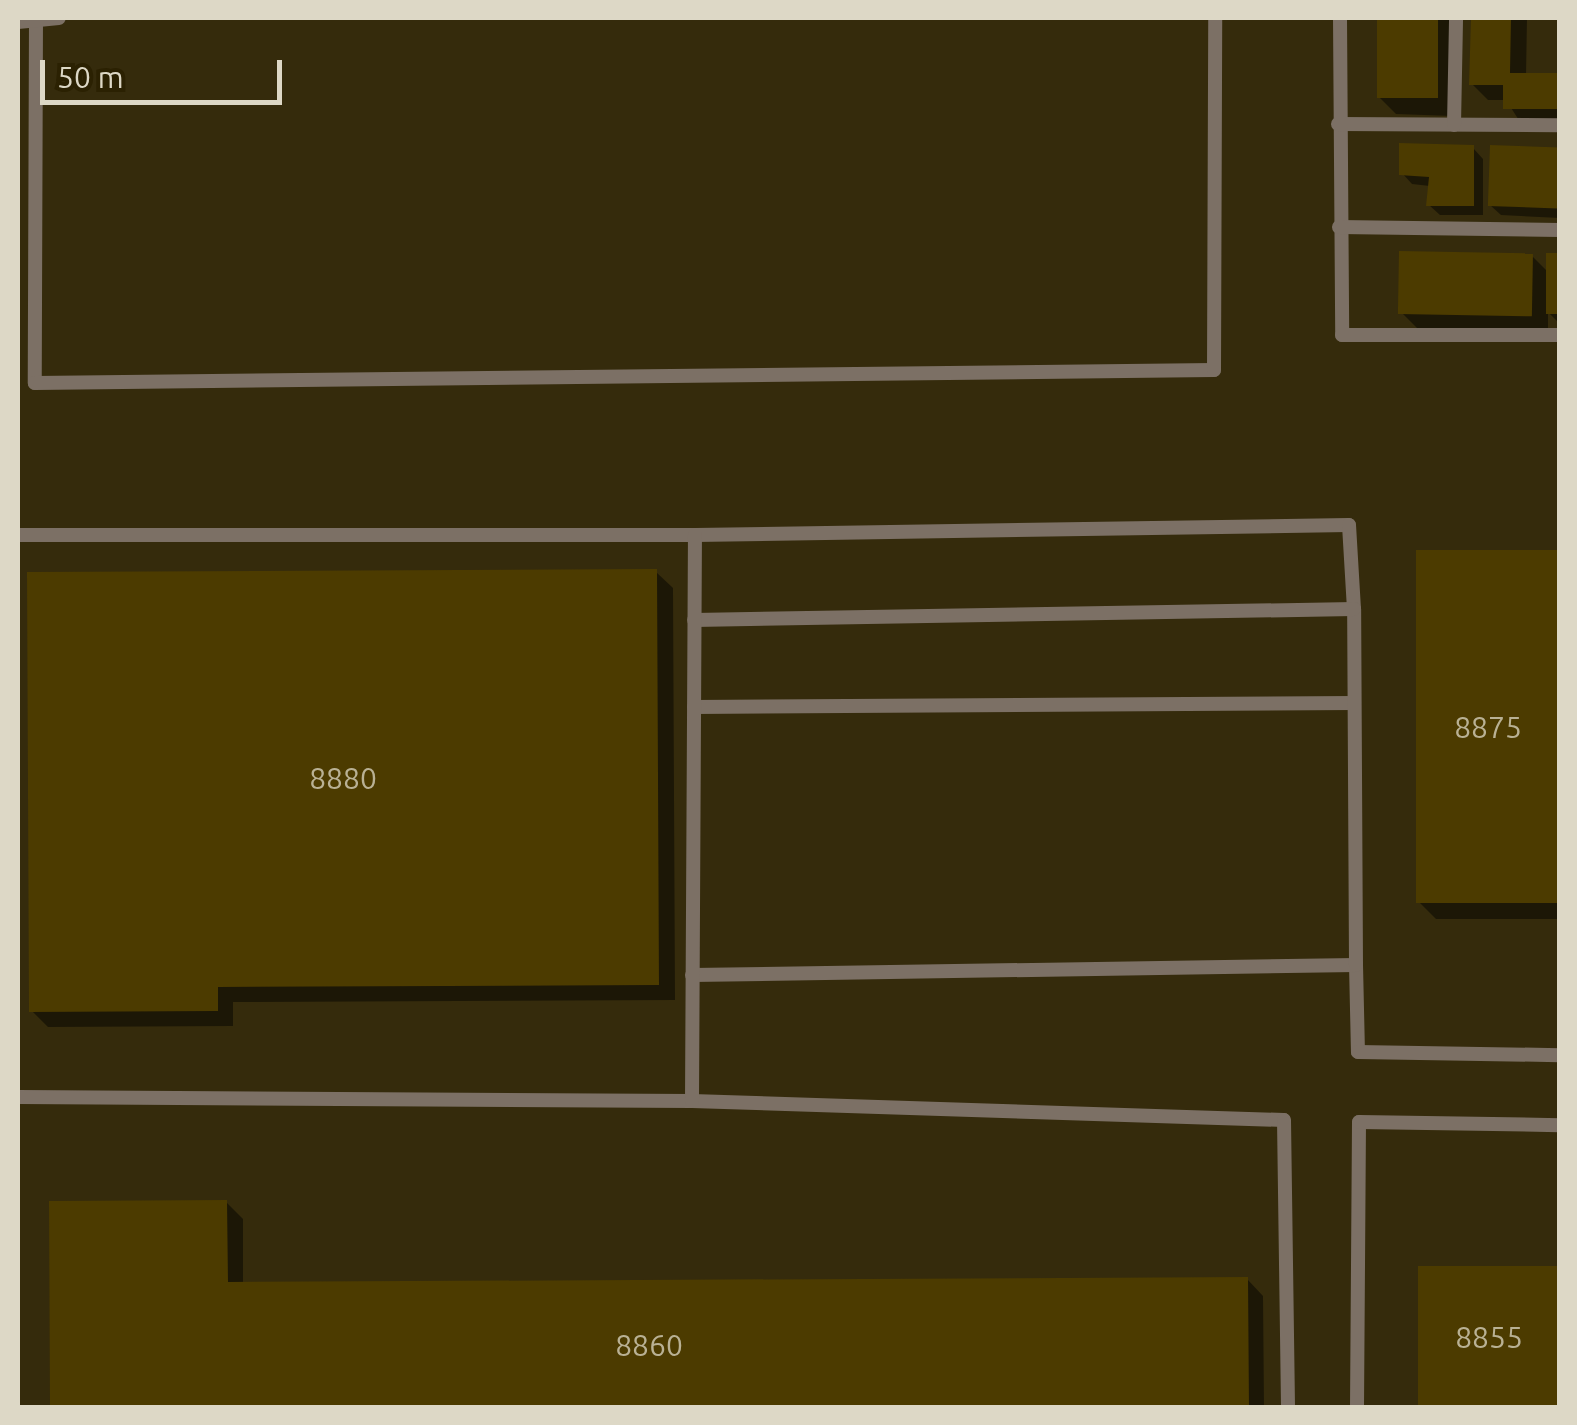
<!DOCTYPE html>
<style>
body{margin:0}
#map{position:relative;width:1577px;height:1425px;overflow:hidden;background:#352b0c;font-family:Ubuntu,sans-serif}
div>[style]{position:absolute}
.shadow>*{inset:0;background:#0007}
.building>*{inset:0;background:#4c3b00;transform-origin:0 0}
.service>*{height:14px;margin:-7px;padding:0 7px;transform-origin:7px;border-radius:7px;background:#7c7065}
span{translate:-50% -50%;white-space:nowrap;text-align:center;line-height:1.15;-webkit-text-stroke:8px #2b2102;paint-order:stroke}
.number-label{font-size:30px;color:#b9b194}
.number-label span{-webkit-text-stroke-width:0}
.frame{position:absolute;inset:0;border:20px solid #ddd8c6;pointer-events:none}
.scale{position:absolute;left:40px;top:60px;width:242px;height:45px;box-sizing:border-box;border:5px solid #ddd8c6;border-top:0;padding-left:12px;font-size:30px;line-height:35px;white-space:nowrap;color:#ddd8c6;-webkit-text-stroke:8px #2b2102;paint-order:stroke}
</style>
<div id="map">
<div class="shadow">
<div style="clip-path:polygon(1379px 18px,1453px 18px,1453px 116px,1396px 114px,1379px 97px)"></div>
<div style="clip-path:polygon(1473px 18px,1527px 18px,1526px 76px,1560px 76px,1560px 125px,1522px 125px,1506px 100px,1488px 100px,1472px 84px)"></div>
<div style="clip-path:polygon(1473px 148px,1483px 159px,1483px 215px,1440px 215px,1429px 205px,1430px 186px,1412px 184px,1402px 173px)"></div>
<div style="clip-path:polygon(1560px 150px,1560px 218px,1501px 215px,1490px 205px)"></div>
<div style="clip-path:polygon(1532px 256px,1549px 273px,1560px 256px,1560px 324px,1548px 312px,1548px 329px,1418px 329px,1402px 313px)"></div>
<div style="clip-path:polygon(1560px 553px,1560px 919px,1436px 919px,1419px 902px)"></div>
<div style="clip-path:polygon(656px 572px,673px 588px,675px 1000px,233px 1002px,233px 1026px,48px 1027px,32px 1011px)"></div>
<div style="clip-path:polygon(226px 1202px,243px 1219px,243px 1285px,1247px 1279px,1263px 1296px,1264px 1408px,53px 1408px)"></div>
</div>
<div class="building">
<div style="left:1377px;top:18px;width:61px;height:80px"></div>
<div style="clip-path:polygon(1471px 18px,1511px 18px,1510px 73px,1560px 73px,1560px 109px,1503px 109px,1503px 85px,1469px 85px)"></div>
<div style="clip-path:polygon(1399px 143px,1474px 145px,1474px 206px,1426px 206px,1429px 177px,1399px 175px)"></div>
<div style="left:1490px;top:145px;width:70px;height:61px;rotate:2deg"></div>
<div style="left:1399px;top:251px;width:134px;height:63px;rotate:1deg"></div>
<div style="left:1546px;top:253px;width:14px;height:61px"></div>
<div style="left:1560px;top:550px;width:353px;height:144px;rotate:90deg"></div>
<div style="clip-path:polygon(657px 569px,659px 985px,218px 987px,218px 1011px,29px 1012px,27px 572px)"></div>
<div style="clip-path:polygon(227px 1200px,228px 1282px,1248px 1277px,1249px 1408px,50px 1408px,49px 1201px)"></div>
<div style="left:1418px;top:1266px;width:142px;height:142px"></div>
</div>
<div class="service">
<div style="left:36px;top:18px;width:365px;rotate:90.2deg"></div>
<div style="left:35px;top:383px;width:1179px;rotate:-0.63deg"></div>
<div style="left:1214px;top:370px;width:352px;rotate:-89.8deg"></div>
<div style="left:1340px;top:18px;width:317px;rotate:89.6deg"></div>
<div style="left:1342px;top:335px;width:218px"></div>
<div style="left:18px;top:22px;width:41px;rotate:-5.6deg"></div>
<div style="left:1338px;top:124px;width:222px;rotate:0.3deg"></div>
<div style="left:1454px;top:125px;width:107px;rotate:-88.9deg"></div>
<div style="left:1339px;top:227px;width:221px;rotate:0.8deg"></div>
<div style="left:18px;top:535px;width:677px"></div>
<div style="left:695px;top:535px;width:654px;rotate:-0.88deg"></div>
<div style="left:1349px;top:525px;width:84px;rotate:86.6deg"></div>
<div style="left:694px;top:707px;width:660px;rotate:-0.35deg"></div>
<div style="left:1356px;top:965px;width:87px;rotate:88.7deg"></div>
<div style="left:1358px;top:1052px;width:202px;rotate:0.9deg"></div>
<div style="left:692px;top:975px;width:664px;rotate:-0.86deg"></div>
<div style="left:1356px;top:965px;width:356px;rotate:-90.3deg"></div>
<div style="left:1354px;top:609px;width:660px;rotate:179.05deg"></div>
<div style="left:18px;top:1097px;width:674px;rotate:0.34deg"></div>
<div style="left:692px;top:1101px;width:592px;rotate:1.84deg"></div>
<div style="left:1284px;top:1120px;width:288px;rotate:89.2deg"></div>
<div style="left:692px;top:1101px;width:566px;rotate:-89.7deg"></div>
<div style="left:1357px;top:1408px;width:286px;rotate:-89.6deg"></div>
<div style="left:1359px;top:1122px;width:201px;rotate:0.9deg"></div>
</div>
<div class="number-label">
<span style="left:1488px;top:727px">8875</span>
<span style="left:343px;top:778px">8880</span>
<span style="left:1489px;top:1337px">8855</span>
<span style="left:649px;top:1345px">8860</span>
</div>
<div class="frame"></div>
<div class="scale">50 m</div>
</div>
